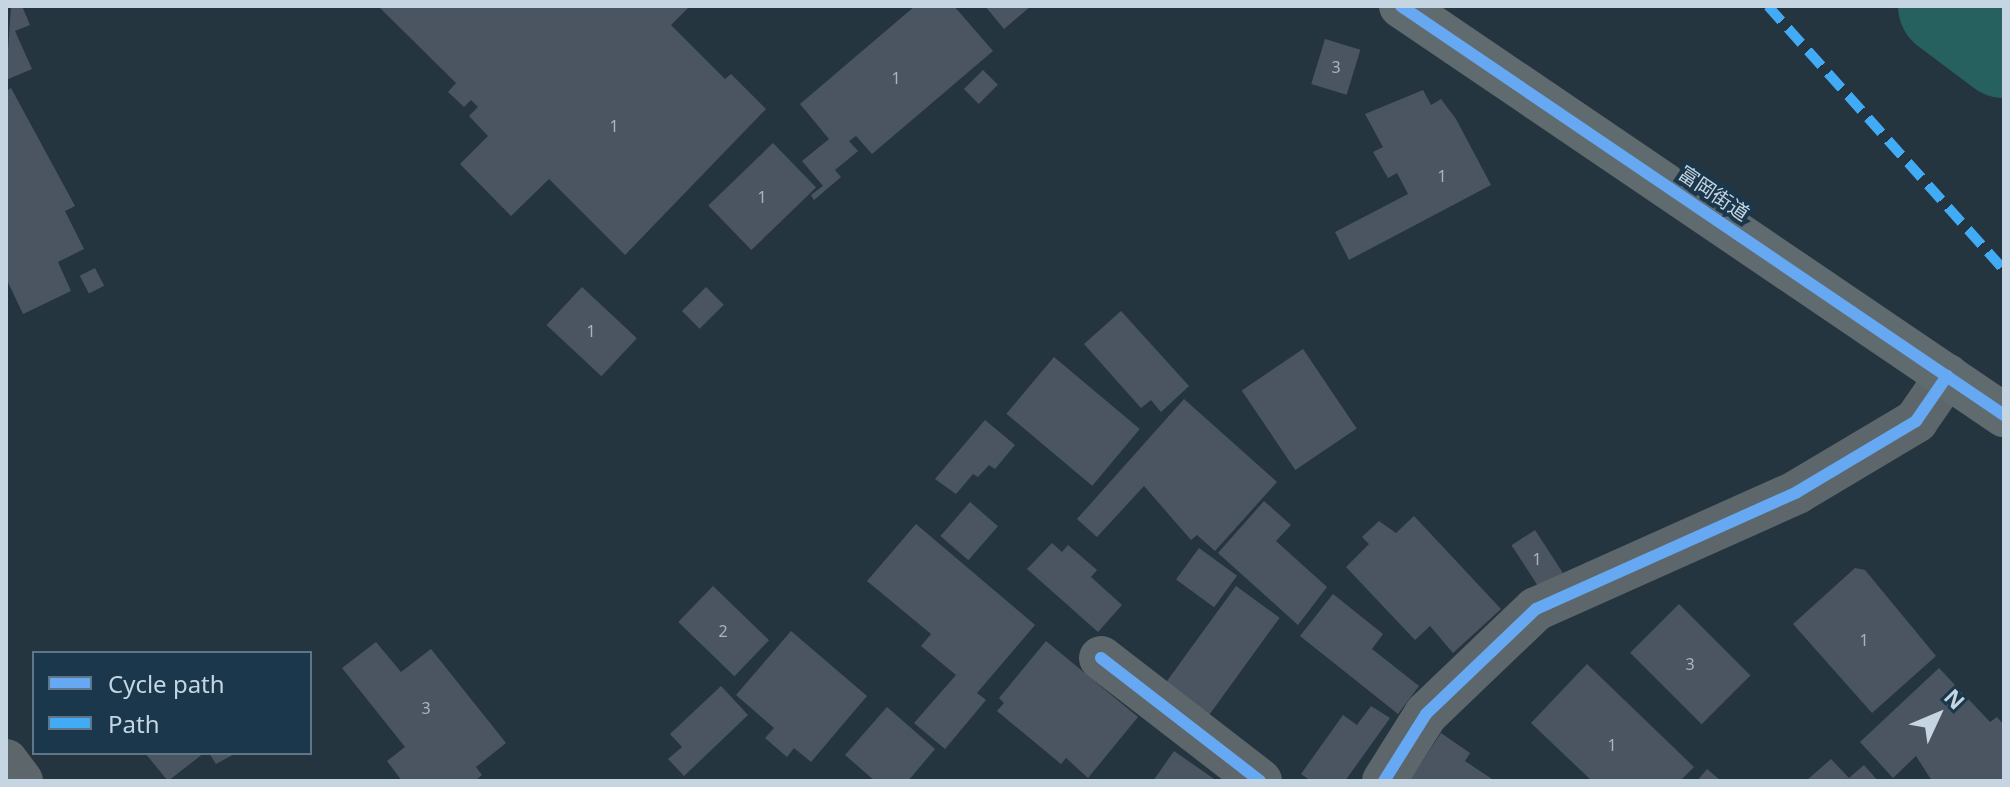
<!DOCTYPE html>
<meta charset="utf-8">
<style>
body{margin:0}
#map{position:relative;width:2010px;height:787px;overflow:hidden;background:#253540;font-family:"Noto Sans","Noto Sans JP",sans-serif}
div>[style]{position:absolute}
.river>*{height:100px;margin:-50px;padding:0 50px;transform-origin:50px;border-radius:50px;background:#26615f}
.building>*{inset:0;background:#4b5561;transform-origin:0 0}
.street>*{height:44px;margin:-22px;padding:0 22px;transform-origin:22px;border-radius:22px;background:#5c666b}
.secondary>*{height:44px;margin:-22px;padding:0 22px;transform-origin:22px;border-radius:22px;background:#606b6f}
.quiet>*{height:10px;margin-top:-5px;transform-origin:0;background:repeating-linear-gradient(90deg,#42abf6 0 20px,transparent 0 30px)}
.cycleway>*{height:12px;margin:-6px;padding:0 6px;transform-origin:6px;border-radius:6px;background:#66a8f1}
span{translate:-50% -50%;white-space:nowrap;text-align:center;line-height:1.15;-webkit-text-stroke:8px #1a374b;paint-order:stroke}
.number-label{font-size:16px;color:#a6b5c1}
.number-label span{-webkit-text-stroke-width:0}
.street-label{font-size:20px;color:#c5d5e1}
.frame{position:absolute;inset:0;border:8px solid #c5d5e1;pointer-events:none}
.legend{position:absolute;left:32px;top:651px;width:280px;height:104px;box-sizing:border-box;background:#1a374b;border:2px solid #5e7687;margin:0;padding:10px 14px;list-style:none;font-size:24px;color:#c5d5e1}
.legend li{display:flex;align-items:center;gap:16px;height:40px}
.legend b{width:40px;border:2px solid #5e7687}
.north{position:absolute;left:1898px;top:675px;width:80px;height:80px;-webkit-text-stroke:6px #1a374b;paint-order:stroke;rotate:46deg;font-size:22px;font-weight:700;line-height:32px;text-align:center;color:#c5d5e1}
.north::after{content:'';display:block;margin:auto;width:28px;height:36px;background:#c5d5e1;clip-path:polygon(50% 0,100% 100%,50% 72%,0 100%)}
</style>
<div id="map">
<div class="river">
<div style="left:1948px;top:6px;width:70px;rotate:36.9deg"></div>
</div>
<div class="building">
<div style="clip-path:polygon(11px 6px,22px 6px,30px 25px,15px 31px,32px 69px,6px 80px)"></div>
<div style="clip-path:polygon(378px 6px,690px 6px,671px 25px,725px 79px,731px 74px,766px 109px,625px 255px,549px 179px,511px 216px,460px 164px,488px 136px,469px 116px,478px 107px,471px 100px,464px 107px,448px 92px,456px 83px)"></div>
<div style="clip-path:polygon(915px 6px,954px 6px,993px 51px,872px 154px,856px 136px,849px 141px,858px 151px,835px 170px,841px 177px,814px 200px,811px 195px,823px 186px,802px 161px,829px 139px,800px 104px)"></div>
<div style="clip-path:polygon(985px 6px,1031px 6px,1004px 29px)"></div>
<div style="left:1325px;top:39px;width:37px;height:47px;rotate:17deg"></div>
<div style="left:983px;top:70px;width:21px;height:27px;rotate:45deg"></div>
<div style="clip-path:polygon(11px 88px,75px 206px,65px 211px,84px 249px,58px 262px,71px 291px,23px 314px,6px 278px,6px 91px)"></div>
<div style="clip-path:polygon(1423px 90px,1431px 105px,1441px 99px,1456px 119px,1491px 185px,1349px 260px,1335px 232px,1408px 194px,1397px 173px,1388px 178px,1373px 152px,1383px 147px,1365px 114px)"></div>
<div style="left:773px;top:143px;width:62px;height:90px;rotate:46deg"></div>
<div style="left:95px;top:268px;width:20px;height:17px;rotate:63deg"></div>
<div style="left:582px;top:287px;width:75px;height:52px;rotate:43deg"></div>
<div style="left:706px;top:287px;width:25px;height:34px;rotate:45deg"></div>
<div style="clip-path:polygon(1121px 311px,1189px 386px,1161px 412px,1151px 400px,1141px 408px,1084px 344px)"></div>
<div style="left:1303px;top:349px;width:96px;height:74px;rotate:56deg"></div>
<div style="left:1054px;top:357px;width:112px;height:74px;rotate:40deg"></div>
<div style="clip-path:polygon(1184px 399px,1277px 482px,1215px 551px,1197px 535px,1191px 540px,1144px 486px,1097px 537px,1077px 519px)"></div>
<div style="clip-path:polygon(985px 420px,1015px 445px,995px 469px,989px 465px,978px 477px,973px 474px,956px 494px,935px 479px)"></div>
<div style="clip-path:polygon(1264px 501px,1291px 525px,1276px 541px,1327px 587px,1298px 625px,1218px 553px)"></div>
<div style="left:970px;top:502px;width:37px;height:45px;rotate:41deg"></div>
<div style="clip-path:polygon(1414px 516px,1501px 609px,1453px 653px,1430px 626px,1415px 640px,1346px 567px,1369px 544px,1362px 537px,1379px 521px,1396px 533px)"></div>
<div style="clip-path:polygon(916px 524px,1035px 625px,977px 693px,986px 700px,945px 749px,914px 723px,956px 675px,921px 646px,931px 634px,867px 581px)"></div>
<div style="left:1535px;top:530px;width:51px;height:28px;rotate:57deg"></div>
<div style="clip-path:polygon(1052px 543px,1062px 552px,1068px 545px,1097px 570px,1091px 577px,1122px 605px,1098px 632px,1027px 569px)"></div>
<div style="left:1199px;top:548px;width:47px;height:39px;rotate:36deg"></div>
<div style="clip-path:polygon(1855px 568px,1865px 570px,1936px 656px,1872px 713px,1793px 624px)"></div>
<div style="left:713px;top:586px;width:78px;height:50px;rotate:44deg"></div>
<div style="left:1236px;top:586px;width:54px;height:126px;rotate:36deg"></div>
<div style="clip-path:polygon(1333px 594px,1383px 634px,1372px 649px,1419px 686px,1398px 714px,1300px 636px)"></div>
<div style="left:1679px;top:604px;width:101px;height:69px;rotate:45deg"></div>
<div style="clip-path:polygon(791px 631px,867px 696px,811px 762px,794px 748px,787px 757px,765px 738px,774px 728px,736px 695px)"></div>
<div style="clip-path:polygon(1046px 641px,1138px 717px,1088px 778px,1066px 758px,1061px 764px,997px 711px,1004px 703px,999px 698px)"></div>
<div style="clip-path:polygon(376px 642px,401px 672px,431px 649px,506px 743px,476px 767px,482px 775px,475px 781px,402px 781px,387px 761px,405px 747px,342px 668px)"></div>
<div style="clip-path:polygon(1587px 664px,1694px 767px,1680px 781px,1592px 781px,1531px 723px)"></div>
<div style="clip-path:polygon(1939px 668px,1990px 722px,1997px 717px,2004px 725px,2004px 781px,1932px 781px,1916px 756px,1893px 778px,1860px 742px)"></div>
<div style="clip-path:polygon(721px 686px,748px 715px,684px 776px,668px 759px,682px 747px,670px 734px)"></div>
<div style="clip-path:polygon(1371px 706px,1390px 718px,1345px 781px,1311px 781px,1301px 774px,1343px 715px,1357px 725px)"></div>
<div style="clip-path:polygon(887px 707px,935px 749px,908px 781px,875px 781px,845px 755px)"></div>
<div style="clip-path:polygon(1441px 733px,1470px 753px,1465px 761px,1495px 781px,1397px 781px,1416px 771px)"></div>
<div style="clip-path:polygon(1174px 751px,1217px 781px,1153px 781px)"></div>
<div style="clip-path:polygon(145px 753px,204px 753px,168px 781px)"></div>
<div style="clip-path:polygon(209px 753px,236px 753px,216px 764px)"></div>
<div style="clip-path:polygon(1831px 759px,1849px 778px,1864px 765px,1878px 781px,1806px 781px)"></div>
<div style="clip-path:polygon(1707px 769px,1721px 781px,1697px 781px)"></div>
</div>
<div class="street">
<div style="left:1101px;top:658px;width:201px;rotate:37.7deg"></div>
<div style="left:6px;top:761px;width:25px;rotate:53deg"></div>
<div style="left:1384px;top:781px;width:79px;rotate:-57.9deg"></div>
<div style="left:1426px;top:714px;width:152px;rotate:-43.7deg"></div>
<div style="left:1536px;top:609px;width:286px;rotate:-24.1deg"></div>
<div style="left:1797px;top:492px;width:139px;rotate:-30.8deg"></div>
<div style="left:1916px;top:421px;width:55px;rotate:-55.4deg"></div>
</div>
<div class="secondary">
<div style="left:1401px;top:6px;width:729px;rotate:34.15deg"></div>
</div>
<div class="quiet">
<div style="left:1768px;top:6px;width:354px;rotate:48.2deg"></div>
</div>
<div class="cycleway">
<div style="left:1401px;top:6px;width:729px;rotate:34.15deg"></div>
<div style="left:1101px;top:658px;width:201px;rotate:37.7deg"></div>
<div style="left:1384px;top:781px;width:79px;rotate:-57.9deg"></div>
<div style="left:1426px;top:714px;width:152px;rotate:-43.7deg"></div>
<div style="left:1536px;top:609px;width:286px;rotate:-24.1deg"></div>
<div style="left:1797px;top:492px;width:139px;rotate:-30.8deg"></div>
<div style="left:1916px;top:421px;width:55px;rotate:-55.4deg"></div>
</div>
<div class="number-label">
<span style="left:1336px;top:67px">3</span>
<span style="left:896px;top:78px">1</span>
<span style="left:614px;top:126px">1</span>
<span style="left:1442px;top:176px">1</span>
<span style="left:762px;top:197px">1</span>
<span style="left:591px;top:331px">1</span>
<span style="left:1537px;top:559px">1</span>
<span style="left:723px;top:631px">2</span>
<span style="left:1864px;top:640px">1</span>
<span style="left:1690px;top:664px">3</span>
<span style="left:426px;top:708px">3</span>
<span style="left:1612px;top:745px">1</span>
</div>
<div class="street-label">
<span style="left:1714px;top:193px;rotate:34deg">富岡街道</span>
</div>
<div class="frame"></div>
<ul class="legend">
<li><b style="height:10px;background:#66a8f1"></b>Cycle path</li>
<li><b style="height:10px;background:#42abf6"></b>Path</li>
</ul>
<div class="north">N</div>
</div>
